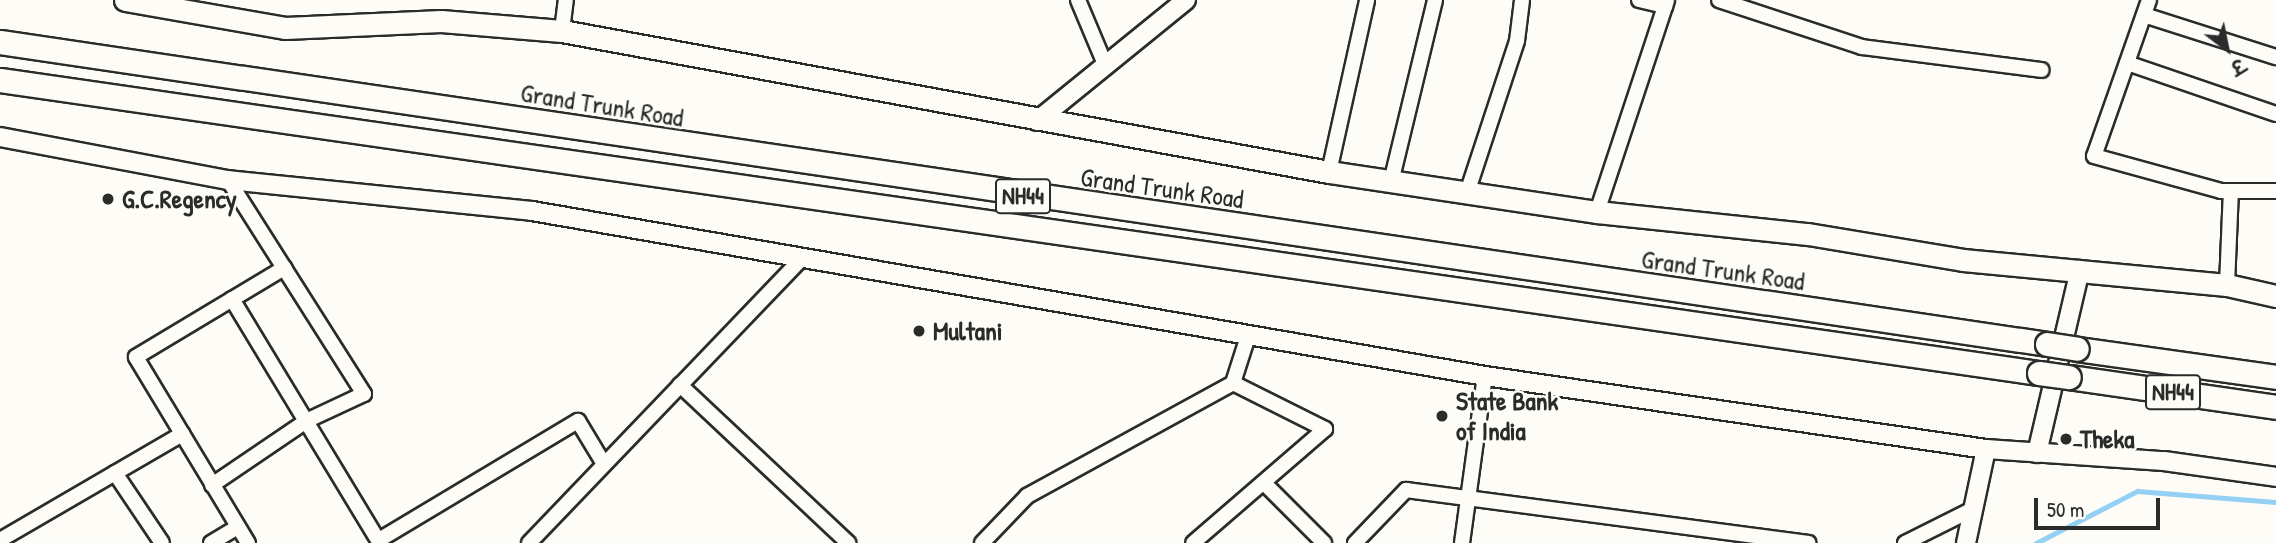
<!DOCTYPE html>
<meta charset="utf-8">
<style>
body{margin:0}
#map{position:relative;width:2276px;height:543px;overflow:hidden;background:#fdfcf7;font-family:"Patrick Hand","Playpen Sans Deva",sans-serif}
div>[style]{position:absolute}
.stream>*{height:5px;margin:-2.5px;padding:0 2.5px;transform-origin:2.5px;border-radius:2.5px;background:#94cff4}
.roads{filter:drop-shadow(2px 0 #2b2b2b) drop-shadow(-2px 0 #2b2b2b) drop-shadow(0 2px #2b2b2b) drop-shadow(0 -2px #2b2b2b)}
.minor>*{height:14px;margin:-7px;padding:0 7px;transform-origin:7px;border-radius:7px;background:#fdfcf7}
.tertiary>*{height:18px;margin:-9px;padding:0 9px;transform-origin:9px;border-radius:9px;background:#fdfcf7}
.primary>*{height:21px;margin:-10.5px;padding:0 10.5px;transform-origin:10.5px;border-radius:10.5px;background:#fdfcf7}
.trunk>*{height:23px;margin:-11.5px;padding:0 11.5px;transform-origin:11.5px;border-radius:11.5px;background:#fdfcf7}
.bridges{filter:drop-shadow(2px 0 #2b2b2b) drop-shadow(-2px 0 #2b2b2b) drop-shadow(0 2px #2b2b2b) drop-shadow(0 -2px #2b2b2b)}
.trunk-bridge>*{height:23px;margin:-11.5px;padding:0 11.5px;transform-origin:11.5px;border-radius:11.5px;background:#fdfcf7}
.dots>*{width:19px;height:19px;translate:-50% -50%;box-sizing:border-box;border:4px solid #fdfcf7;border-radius:50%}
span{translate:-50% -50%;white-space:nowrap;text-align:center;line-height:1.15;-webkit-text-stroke:5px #fdfcf7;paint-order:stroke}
.shield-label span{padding:2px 5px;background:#fdfcf7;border:2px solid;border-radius:5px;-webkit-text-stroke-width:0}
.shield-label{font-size:24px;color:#2b2b2b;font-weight:700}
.street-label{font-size:26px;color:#2b2b2b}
.poi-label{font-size:26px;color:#2b2b2b;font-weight:700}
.left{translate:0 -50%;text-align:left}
.north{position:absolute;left:2192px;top:14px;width:70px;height:70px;-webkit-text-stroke:5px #fdfcf7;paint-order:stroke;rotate:148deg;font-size:19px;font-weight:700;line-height:28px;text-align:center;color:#2b2b2b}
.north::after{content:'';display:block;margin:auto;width:24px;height:32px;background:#2b2b2b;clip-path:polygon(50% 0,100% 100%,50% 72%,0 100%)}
.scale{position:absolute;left:2034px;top:498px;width:126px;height:32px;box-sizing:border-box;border:4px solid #2b2b2b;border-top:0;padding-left:9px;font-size:21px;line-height:24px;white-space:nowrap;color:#2b2b2b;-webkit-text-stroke:5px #fdfcf7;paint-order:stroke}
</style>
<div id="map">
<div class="stream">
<div style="left:2036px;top:543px;width:114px;rotate:-27.2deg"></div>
<div style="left:2137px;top:491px;width:139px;rotate:4.5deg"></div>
</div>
<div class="roads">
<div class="minor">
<div style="left:1078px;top:0;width:67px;rotate:67.2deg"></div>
<div style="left:1639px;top:0;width:27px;rotate:13deg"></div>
<div style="left:1719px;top:0;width:151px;rotate:18.2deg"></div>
<div style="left:1862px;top:47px;width:181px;rotate:7.3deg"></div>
<div style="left:2149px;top:0;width:165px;rotate:109.4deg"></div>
<div style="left:2094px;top:156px;width:132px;rotate:15.4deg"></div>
<div style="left:2221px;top:191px;width:55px"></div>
<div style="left:2144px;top:15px;width:139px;rotate:17.7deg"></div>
<div style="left:562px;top:31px;width:31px;rotate:-83deg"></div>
<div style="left:2127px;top:63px;width:157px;rotate:18.9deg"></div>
<div style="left:1329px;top:172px;width:176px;rotate:-77.5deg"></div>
<div style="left:1392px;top:178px;width:183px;rotate:-76.4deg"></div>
<div style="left:1468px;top:190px;width:157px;rotate:-71.8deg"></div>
<div style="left:1517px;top:41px;width:41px;rotate:-83deg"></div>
<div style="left:1597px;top:212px;width:223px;rotate:-71.7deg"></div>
<div style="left:2227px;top:285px;width:94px;rotate:-87.6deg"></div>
<div style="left:232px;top:299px;width:285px;rotate:58.8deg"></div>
<div style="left:1233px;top:383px;width:46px;rotate:-72.3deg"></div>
<div style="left:680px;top:385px;width:231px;rotate:43.2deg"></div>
<div style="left:115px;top:473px;width:84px;rotate:56.1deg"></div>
<div style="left:1264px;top:483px;width:85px;rotate:45deg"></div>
<div style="left:212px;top:485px;width:114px;rotate:-34.2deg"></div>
<div style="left:306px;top:421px;width:64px;rotate:-25deg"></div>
<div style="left:364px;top:394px;width:254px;rotate:-122.4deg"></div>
<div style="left:0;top:540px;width:211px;rotate:-30.2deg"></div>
<div style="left:379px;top:540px;width:232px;rotate:-30.9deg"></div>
<div style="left:578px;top:421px;width:50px;rotate:58.8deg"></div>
<div style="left:211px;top:543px;width:31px;rotate:-31deg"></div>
<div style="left:248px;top:543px;width:217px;rotate:-121.1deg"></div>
<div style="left:136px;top:357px;width:173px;rotate:-31deg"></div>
<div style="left:529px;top:543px;width:396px;rotate:-46.2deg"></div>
<div style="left:982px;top:543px;width:65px;rotate:-46.2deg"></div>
<div style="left:1027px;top:496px;width:235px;rotate:-28.7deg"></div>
<div style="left:1233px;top:383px;width:103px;rotate:26.6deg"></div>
<div style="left:1325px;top:429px;width:174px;rotate:139.2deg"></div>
<div style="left:1355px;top:543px;width:74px;rotate:-46.1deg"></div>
<div style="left:1406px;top:490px;width:406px;rotate:7.5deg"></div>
<div style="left:1462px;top:543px;width:169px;rotate:-82.2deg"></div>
<div style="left:1905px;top:543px;width:76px;rotate:-26.6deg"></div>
</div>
<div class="tertiary">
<div style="left:1037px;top:121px;width:192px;rotate:-39.1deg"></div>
<div style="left:0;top:137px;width:232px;rotate:10.7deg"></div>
<div style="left:228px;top:180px;width:306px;rotate:5.8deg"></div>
<div style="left:532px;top:211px;width:967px;rotate:9.82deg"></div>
<div style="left:1485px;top:376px;width:506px;rotate:8.29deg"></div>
<div style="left:1986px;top:449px;width:178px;rotate:3.9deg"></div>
<div style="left:2164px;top:461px;width:113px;rotate:8.1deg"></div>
<div style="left:2037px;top:453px;width:188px;rotate:-76.8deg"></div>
<div style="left:1966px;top:543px;width:96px;rotate:-78deg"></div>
</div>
<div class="primary">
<div style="left:125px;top:0;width:162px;rotate:9.9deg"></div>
<div style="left:285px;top:28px;width:156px;rotate:-2.6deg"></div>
<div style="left:441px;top:21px;width:121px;rotate:4.7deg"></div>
<div style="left:562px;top:31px;width:780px;rotate:10.42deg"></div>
<div style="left:1329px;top:172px;width:271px;rotate:8.5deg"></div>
<div style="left:1597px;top:212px;width:212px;rotate:6deg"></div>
<div style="left:1808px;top:234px;width:157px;rotate:9.5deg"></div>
<div style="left:1963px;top:260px;width:265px;rotate:5.4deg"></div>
<div style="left:2227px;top:285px;width:50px;rotate:12.7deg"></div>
</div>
<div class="trunk">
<div style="left:0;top:42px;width:2069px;rotate:8.39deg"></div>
<div style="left:0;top:80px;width:2060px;rotate:8.18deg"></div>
<div style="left:2077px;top:349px;width:201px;rotate:8deg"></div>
<div style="left:2069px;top:377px;width:209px;rotate:8.2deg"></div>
</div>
</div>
<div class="bridges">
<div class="trunk-bridge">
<div style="left:2047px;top:344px;width:30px;rotate:9deg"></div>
<div style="left:2039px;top:373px;width:30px;rotate:8deg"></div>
</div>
</div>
<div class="dots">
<div style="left:108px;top:199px;background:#2b2b2b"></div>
<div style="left:919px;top:331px;background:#2b2b2b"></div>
<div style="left:1442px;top:416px;background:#2b2b2b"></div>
<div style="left:2066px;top:439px;background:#2b2b2b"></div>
</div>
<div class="shield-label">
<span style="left:1023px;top:196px">NH44</span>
<span style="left:2173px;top:392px">NH44</span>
</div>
<div class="street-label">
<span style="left:602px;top:105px;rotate:9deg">Grand Trunk Road</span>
<span style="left:1162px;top:188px;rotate:8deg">Grand Trunk Road</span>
<span style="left:1723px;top:270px;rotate:8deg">Grand Trunk Road</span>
</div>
<div class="poi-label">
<span class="left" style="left:122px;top:199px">G.C.Regency</span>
<span class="left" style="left:933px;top:331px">Multani</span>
<span class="left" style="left:1456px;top:416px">State Bank<br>of India</span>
<span class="left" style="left:2080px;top:439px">Theka</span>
</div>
<div class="north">उ</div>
<div class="scale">50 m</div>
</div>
